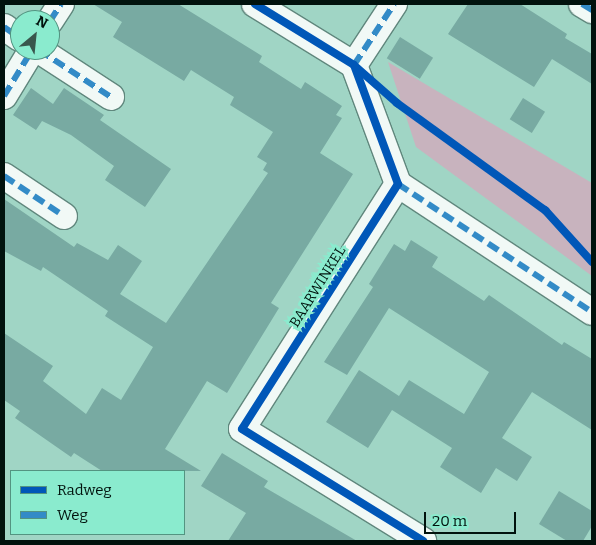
<!DOCTYPE html>
<style>
body{margin:0}
#map{position:relative;width:596px;height:545px;overflow:hidden;background:#a0d5c5;font-family:Bitter,serif}
div>[style]{position:absolute}
.green>*{inset:0;background:#c8b3be}
.building>*{inset:0;background:#78aaa2;transform-origin:0 0}
.roads{filter:drop-shadow(1px 0 #60877d) drop-shadow(-1px 0 #60877d) drop-shadow(0 1px #60877d) drop-shadow(0 -1px #60877d)}
.street>*{height:26px;margin:-13px;padding:0 13px;transform-origin:13px;border-radius:13px;background:#f1f9f6}
.quiet>*{height:6px;margin-top:-3px;transform-origin:0;background:repeating-linear-gradient(90deg,#338bc7 0 12px,transparent 0 18px)}
.cycleway>*{height:8px;margin:-4px;padding:0 4px;transform-origin:4px;border-radius:4px;background:#0057b8}
span{translate:-50% -50%;white-space:nowrap;text-align:center;line-height:1.15;-webkit-text-stroke:5px #8aebce;paint-order:stroke}
.street-label{font-size:14px;color:#01120d}
.frame{position:absolute;inset:0;border:5px solid #01120d;pointer-events:none}
.legend{position:absolute;left:10px;top:470px;width:175px;height:65px;box-sizing:border-box;background:#8aebce;border:1px solid #539481;margin:0;padding:6px 9px;list-style:none;font-size:15px;color:#01120d}
.legend li{display:flex;align-items:center;gap:10px;height:25px}
.legend b{width:25px;border:1px solid #539481}
.north{position:absolute;left:10px;top:10px;width:50px;height:50px;box-sizing:border-box;background:#8aebce;border:1px solid #539481;border-radius:50%;rotate:28deg;font-size:14px;font-weight:700;line-height:20px;text-align:center;color:#01120d}
.north::after{content:'';display:block;margin:auto;width:18px;height:22px;background:#39564d;clip-path:polygon(50% 0,100% 100%,50% 72%,0 100%)}
.scale{position:absolute;left:424px;top:512px;width:92px;height:22px;box-sizing:border-box;border:2px solid #01120d;border-top:0;padding-left:6px;font-size:15px;line-height:18px;white-space:nowrap;color:#01120d;-webkit-text-stroke:4px #8aebce;paint-order:stroke}
</style>
<div id="map">
<div class="green">
<div style="clip-path:polygon(388px 62px,592px 183px,592px 276px,416px 147px)"></div>
</div>
<div class="building">
<div style="clip-path:polygon(93px 4px,178px 4px,262px 56px,259px 62px,301px 89px,305px 82px,342px 106px,336px 115px,342px 118px,320px 153px,353px 174px,271px 303px,279px 308px,227px 393px,207px 381px,165px 449px,201px 471px,102px 471px,74px 453px,71px 457px,15px 418px,20px 411px,4px 400px,4px 333px,53px 366px,43px 381px,86px 414px,102px 388px,121px 400px,153px 347px,105px 316px,108px 311px,43px 267px,41px 271px,4px 251px,4px 199px,74px 247px,77px 243px,108px 260px,118px 245px,142px 261px,120px 294px,166px 323px,268px 173px,263px 170px,267px 163px,257px 157px,273px 132px,230px 105px,234px 97px,191px 70px,184px 81px,113px 37px,122px 22px)"></div>
<div style="clip-path:polygon(468px 4px,520px 4px,567px 34px,565px 38px,592px 54px,592px 84px,552px 59px,534px 87px,448px 34px)"></div>
<div style="left:400px;top:37px;width:39px;height:25px;rotate:32deg"></div>
<div style="clip-path:polygon(31px 88px,53px 104px,64px 88px,104px 115px,100px 120px,171px 169px,145px 207px,105px 180px,114px 166px,71px 135px,42px 121px,36px 130px,13px 115px)"></div>
<div style="left:523px;top:98px;width:26px;height:25px;rotate:32deg"></div>
<div style="clip-path:polygon(411px 240px,438px 257px,432px 267px,484px 301px,489px 295px,562px 345px,564px 342px,592px 359px,592px 430px,532px 392px,502px 438px,532px 457px,517px 481px,496px 468px,481px 493px,440px 467px,452px 448px,392px 410px,368px 448px,326px 422px,359px 370px,399px 396px,409px 380px,464px 414px,489px 372px,389px 308px,347px 375px,324px 362px,373px 287px,369px 284px,394px 244px,405px 251px)"></div>
<div style="clip-path:polygon(222px 453px,268px 481px,264px 487px,357px 541px,228px 541px,246px 513px,201px 486px)"></div>
<div style="clip-path:polygon(559px 491px,592px 511px,592px 526px,583px 541px,567px 541px,539px 524px)"></div>
</div>
<div class="roads">
<div class="street">
<div style="left:255px;top:4px;width:116px;rotate:31.6deg"></div>
<div style="left:354px;top:65px;width:127px;rotate:69.7deg"></div>
<div style="left:398px;top:184px;width:290px;rotate:122.5deg"></div>
<div style="left:242px;top:429px;width:213px;rotate:31.7deg"></div>
<div style="left:582px;top:4px;width:12px;rotate:31deg"></div>
<div style="left:50px;top:21px;width:20px;rotate:-57deg"></div>
<div style="left:4px;top:27px;width:19px;rotate:35deg"></div>
<div style="left:39px;top:50px;width:86px;rotate:33.1deg"></div>
<div style="left:354px;top:65px;width:73px;rotate:-56.7deg"></div>
<div style="left:4px;top:96px;width:54px;rotate:-58.7deg"></div>
<div style="left:4px;top:176px;width:72px;rotate:33.7deg"></div>
<div style="left:398px;top:184px;width:232px;rotate:33.4deg"></div>
</div>
</div>
<div class="quiet">
<div style="left:582px;top:4px;width:12px;rotate:31deg"></div>
<div style="left:50px;top:21px;width:20px;rotate:-57deg"></div>
<div style="left:4px;top:27px;width:19px;rotate:35deg"></div>
<div style="left:39px;top:50px;width:86px;rotate:33.1deg"></div>
<div style="left:357px;top:68px;width:4px;rotate:-135deg"></div>
<div style="left:354px;top:65px;width:73px;rotate:-56.7deg"></div>
<div style="left:4px;top:96px;width:54px;rotate:-58.7deg"></div>
<div style="left:4px;top:176px;width:72px;rotate:33.7deg"></div>
<div style="left:398px;top:184px;width:232px;rotate:33.4deg"></div>
</div>
<div class="cycleway">
<div style="left:255px;top:4px;width:116px;rotate:31.6deg"></div>
<div style="left:354px;top:65px;width:127px;rotate:69.7deg"></div>
<div style="left:398px;top:184px;width:290px;rotate:122.5deg"></div>
<div style="left:242px;top:429px;width:213px;rotate:31.7deg"></div>
<div style="left:356px;top:67px;width:55px;rotate:41.3deg"></div>
<div style="left:397px;top:103px;width:183px;rotate:35.9deg"></div>
<div style="left:545px;top:210px;width:70px;rotate:47.9deg"></div>
</div>
<div class="street-label">
<span style="left:318px;top:287px;rotate:-58deg">BAARWINKEL</span>
</div>
<div class="frame"></div>
<ul class="legend">
<li><b style="height:6px;background:#0057b8"></b>Radweg</li>
<li><b style="height:6px;background:#338bc7"></b>Weg</li>
</ul>
<div class="north">N</div>
<div class="scale">20 m</div>
</div>
